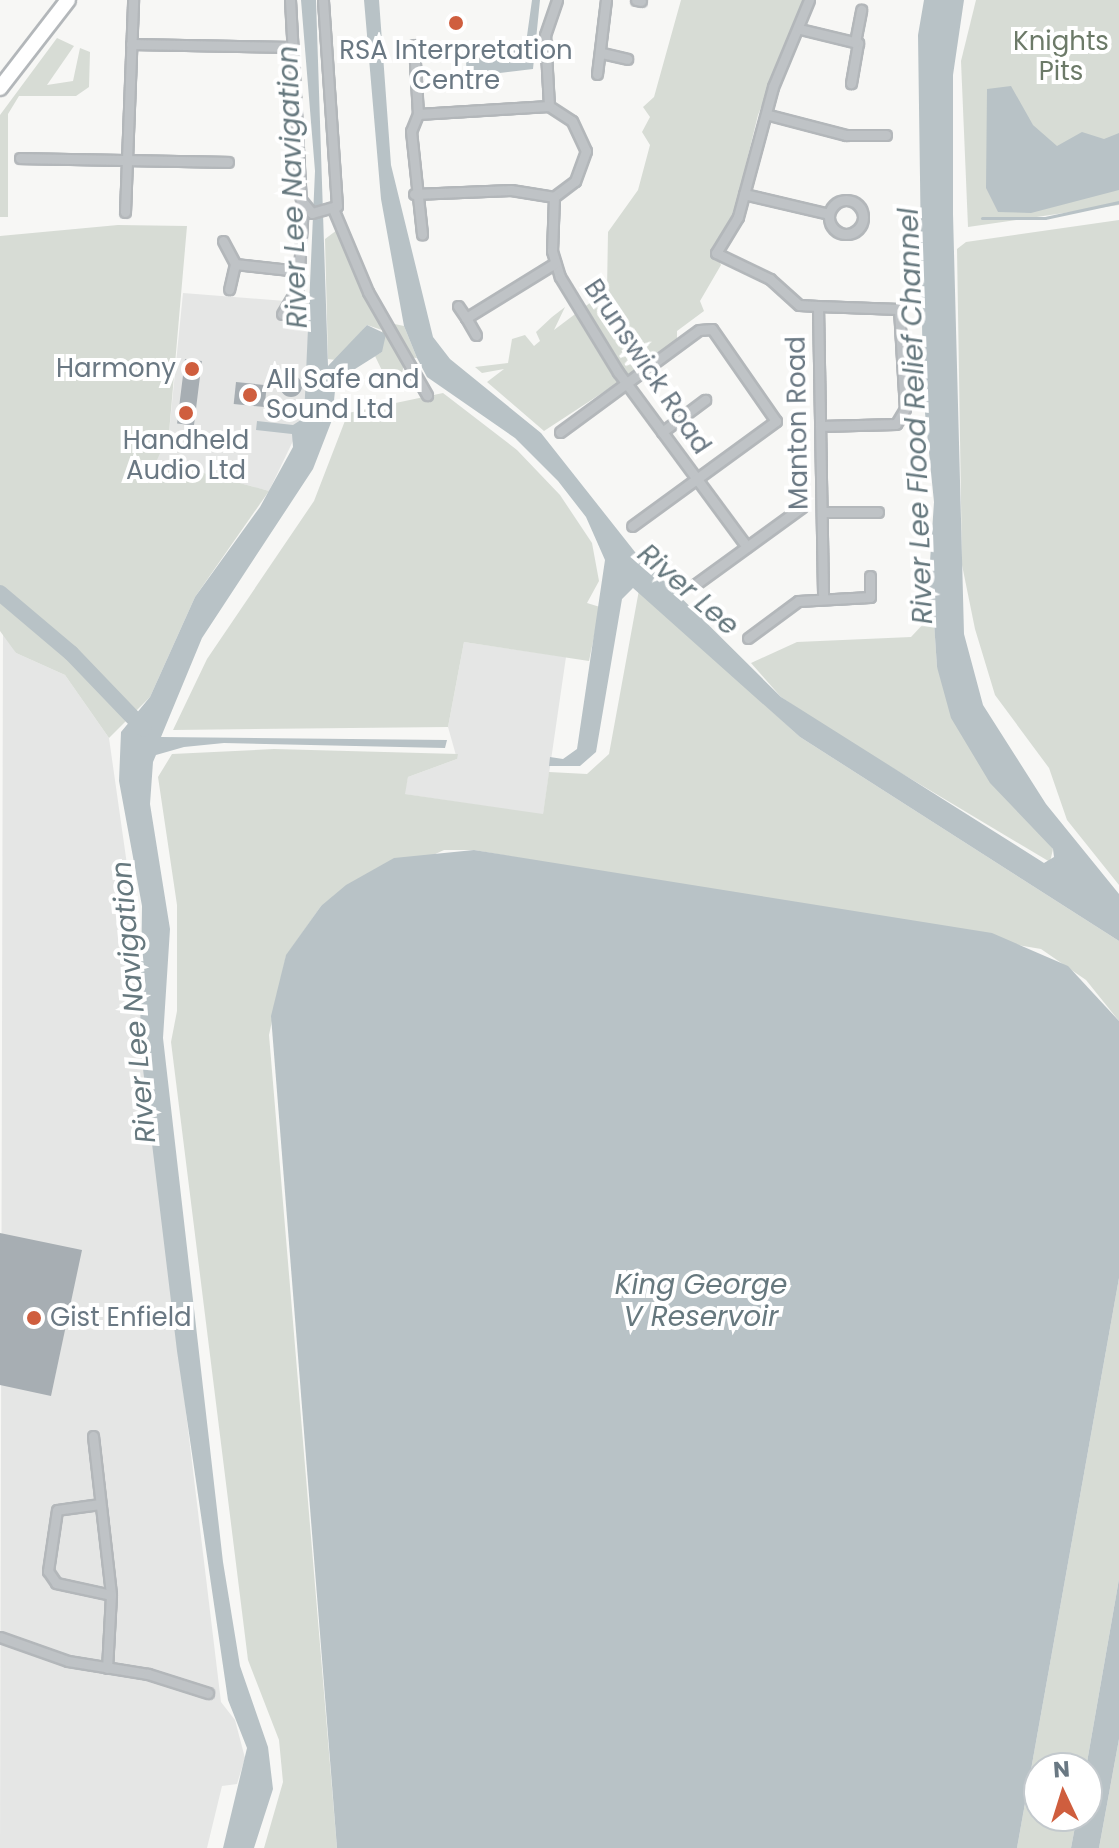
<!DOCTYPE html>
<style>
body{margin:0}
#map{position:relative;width:1119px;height:1848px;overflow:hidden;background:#f7f7f5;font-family:Poppins,sans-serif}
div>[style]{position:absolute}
.built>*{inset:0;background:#e5e6e5}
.green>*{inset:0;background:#d7dcd5}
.water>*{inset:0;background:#b8c2c6}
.stream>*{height:3px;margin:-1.5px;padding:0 1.5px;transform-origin:1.5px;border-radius:1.5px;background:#b8c2c6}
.river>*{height:16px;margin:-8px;padding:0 8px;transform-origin:8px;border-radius:8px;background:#b8c2c6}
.building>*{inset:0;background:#a7aeb3;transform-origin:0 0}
.round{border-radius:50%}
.roads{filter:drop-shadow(2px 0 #b3b7ba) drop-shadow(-2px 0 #b3b7ba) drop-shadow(0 2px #b3b7ba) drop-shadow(0 -2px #b3b7ba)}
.minor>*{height:9px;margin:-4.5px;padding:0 4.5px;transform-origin:4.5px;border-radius:4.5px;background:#bfc3c6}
.minor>.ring{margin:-4.5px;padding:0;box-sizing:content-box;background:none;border:9px solid #bfc3c6;border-radius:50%}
.primary>*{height:14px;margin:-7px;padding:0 7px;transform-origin:7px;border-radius:7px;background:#fff}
.dots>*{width:22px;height:22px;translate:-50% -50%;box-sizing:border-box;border:4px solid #fff;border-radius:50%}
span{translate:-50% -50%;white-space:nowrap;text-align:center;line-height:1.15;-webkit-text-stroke:8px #fff;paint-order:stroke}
.park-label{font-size:26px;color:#6c7a68}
.poi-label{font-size:26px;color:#6a7883}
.right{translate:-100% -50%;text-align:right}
.left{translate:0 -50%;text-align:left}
.street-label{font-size:26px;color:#6a7883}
.water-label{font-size:28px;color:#66787e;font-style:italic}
.north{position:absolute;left:1023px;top:1752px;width:80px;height:80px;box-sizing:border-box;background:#fff;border:2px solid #c3c9cd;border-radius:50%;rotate:356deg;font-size:22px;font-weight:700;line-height:32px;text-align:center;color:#6a7883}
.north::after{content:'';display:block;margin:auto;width:28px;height:36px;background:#cf5e3e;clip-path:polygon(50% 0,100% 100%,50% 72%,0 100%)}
</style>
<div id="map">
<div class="built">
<div style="clip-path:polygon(183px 293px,310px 303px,304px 418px,269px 491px,156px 460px,169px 433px)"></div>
<div style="clip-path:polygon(3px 629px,16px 653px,65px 675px,109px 738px,136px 928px,158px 1181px,221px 1702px,235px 1720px,245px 1758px,237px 1784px,222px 1786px,207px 1848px,0 1848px)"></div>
<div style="clip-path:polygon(464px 642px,566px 657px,543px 815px,404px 794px,408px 777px,457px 759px,448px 727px)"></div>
</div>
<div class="green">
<div style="clip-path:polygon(681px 0,803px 0,758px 115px,732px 221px,713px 247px,721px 265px,700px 301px,704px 311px,677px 331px,677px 344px,544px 431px,487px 382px,504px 369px,482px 373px,475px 367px,508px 363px,512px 339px,525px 335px,534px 346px,540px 341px,536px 332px,552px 317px,565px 307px,554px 330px,607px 290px,608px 232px,638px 190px,650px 145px,642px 132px,650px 117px,643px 107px,654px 97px)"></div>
<div style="clip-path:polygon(976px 0,1119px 0,1119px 205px,968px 227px,961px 61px)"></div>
<div style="clip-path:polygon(57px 38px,74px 46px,47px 85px,73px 81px,80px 48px,90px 52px,89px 87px,76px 96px,19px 96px,8px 114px,8px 217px,0 217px,0 115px)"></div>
<div style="clip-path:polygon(1119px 220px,1119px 885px,1067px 820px,1049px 768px,995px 695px,975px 629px,962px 565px,957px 249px,966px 242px)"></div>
<div style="clip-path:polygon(118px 225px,187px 226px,169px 433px,157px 460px,269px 491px,195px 597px,150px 697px,109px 738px,65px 675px,16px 653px,0 631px,0 236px)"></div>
<div style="clip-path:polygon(337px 230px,385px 322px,404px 326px,417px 358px,405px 357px,401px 380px,387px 381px,375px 356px,382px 352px,382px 330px,367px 325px,336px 360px,328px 359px,325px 239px)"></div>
<div style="clip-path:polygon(443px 393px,517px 450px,560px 495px,592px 543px,599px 581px,587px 603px,600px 607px,589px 661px,464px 642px,448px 727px,173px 730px,207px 659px,314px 501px,348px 413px)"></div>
<div style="clip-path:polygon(639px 590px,800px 737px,1119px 941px,1119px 1021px,1086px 980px,1041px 949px,474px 850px,444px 850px,321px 906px,286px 956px,269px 1035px,337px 1848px,264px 1848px,283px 1782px,279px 1740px,248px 1660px,171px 1042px,177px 1011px,177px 905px,158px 777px,172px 754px,274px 749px,458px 754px,457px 759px,408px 777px,405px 794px,543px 814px,549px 772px,587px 774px,609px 754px)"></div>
<div style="clip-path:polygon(926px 621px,934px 621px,937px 667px,1053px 849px,1050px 862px,834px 733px,781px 697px,751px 663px,797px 642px,911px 637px)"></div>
<div style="clip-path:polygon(1119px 1278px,1119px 1579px,1086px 1768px,1039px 1768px,1039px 1816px,1077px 1816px,1071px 1848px,1017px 1848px)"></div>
<div style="clip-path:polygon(1119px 1739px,1119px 1848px,1099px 1848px)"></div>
</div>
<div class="water">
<div style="clip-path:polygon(301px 0,316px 0,328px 366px,367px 325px,386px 334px,382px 352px,336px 381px,332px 420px,313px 469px,202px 638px,161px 737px,447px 740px,445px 748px,224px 743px,184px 747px,156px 755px,153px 762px,150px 804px,170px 929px,163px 1038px,223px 1562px,240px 1666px,268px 1747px,273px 1789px,254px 1848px,223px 1848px,247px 1748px,228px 1700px,177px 1351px,140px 1044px,142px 906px,119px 781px,121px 732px,150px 697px,195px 597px,260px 507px,293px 447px,292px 434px,256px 430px,257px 421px,293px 425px,304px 418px,315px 171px)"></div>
<div style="clip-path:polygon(364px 0,379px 0,391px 165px,433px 337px,450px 359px,541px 433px,635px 552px,781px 697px,1044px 863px,1054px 857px,1053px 849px,990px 783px,951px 718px,937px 667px,934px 622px,926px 621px,934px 502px,923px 393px,918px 35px,924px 0,964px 0,953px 75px,953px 214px,964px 634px,983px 705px,1046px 804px,1119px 894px,1119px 941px,800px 737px,633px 588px,622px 599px,596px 752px,580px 766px,549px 766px,550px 757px,563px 759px,577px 749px,605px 560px,586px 517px,558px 481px,515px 438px,427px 377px,417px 358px,404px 326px,381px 199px)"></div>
<div style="clip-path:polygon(532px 0,540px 0,533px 69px,467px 77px,465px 46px,526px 43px)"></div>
<div style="clip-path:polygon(1011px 86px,1033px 125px,1057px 146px,1082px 132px,1104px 139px,1119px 133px,1119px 190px,1031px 213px,998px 212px,986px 188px,987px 89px)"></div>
<div style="clip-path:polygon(474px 850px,992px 933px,1068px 966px,1119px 1021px,1119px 1278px,1017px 1848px,337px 1848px,271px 1016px,286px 955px,321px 906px,346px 885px,394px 858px)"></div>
<div style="clip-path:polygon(1119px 1579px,1119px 1739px,1099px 1848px,1071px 1848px,1077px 1816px,1087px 1816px,1086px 1768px)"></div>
</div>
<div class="stream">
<div style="left:982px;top:218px;width:63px"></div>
<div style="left:1045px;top:218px;width:76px;rotate:-12.2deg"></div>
</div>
<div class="river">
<div style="left:0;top:593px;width:93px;rotate:40.2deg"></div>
<div style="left:71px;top:653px;width:105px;rotate:46.2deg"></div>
</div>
<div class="building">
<div style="left:185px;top:359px;width:17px;height:65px;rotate:7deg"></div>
<div class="round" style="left:280px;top:375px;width:22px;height:22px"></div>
<div style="left:236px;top:382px;width:31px;height:22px;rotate:6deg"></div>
<div style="clip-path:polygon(0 1233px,82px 1250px,51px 1396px,0 1385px)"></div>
</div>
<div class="roads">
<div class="minor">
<div style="left:290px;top:0;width:200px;rotate:86.9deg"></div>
<div style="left:301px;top:200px;width:17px;rotate:50deg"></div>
<div style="left:312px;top:213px;width:26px;rotate:-16deg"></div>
<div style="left:337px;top:206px;width:206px;rotate:-93.9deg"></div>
<div style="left:636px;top:0;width:5px;rotate:11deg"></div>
<div style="left:809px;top:0;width:94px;rotate:112.5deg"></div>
<div style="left:773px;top:87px;width:135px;rotate:105.1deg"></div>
<div style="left:738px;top:217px;width:42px;rotate:121.4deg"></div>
<div style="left:716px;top:253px;width:60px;rotate:25.7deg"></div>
<div style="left:770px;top:279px;width:39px;rotate:42deg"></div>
<div style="left:799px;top:305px;width:19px;rotate:3deg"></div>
<div style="left:818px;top:306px;width:291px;rotate:89deg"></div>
<div style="left:800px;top:29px;width:60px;rotate:13.6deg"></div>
<div style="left:858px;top:43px;width:41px;rotate:99.9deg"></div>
<div style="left:855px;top:42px;width:33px;rotate:-79deg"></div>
<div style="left:131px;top:44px;width:161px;rotate:1.1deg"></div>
<div style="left:414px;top:45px;width:69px;rotate:86.7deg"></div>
<div style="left:602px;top:53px;width:26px;rotate:13deg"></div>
<div style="left:597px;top:74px;width:75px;rotate:-83.1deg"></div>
<div style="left:549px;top:106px;width:27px;rotate:33deg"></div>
<div style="left:572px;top:121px;width:33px;rotate:65deg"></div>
<div style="left:586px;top:151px;width:32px;rotate:110deg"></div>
<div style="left:575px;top:181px;width:26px;rotate:143deg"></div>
<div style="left:549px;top:106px;width:71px;rotate:-93.2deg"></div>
<div style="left:545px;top:35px;width:37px;rotate:-71deg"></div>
<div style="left:418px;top:114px;width:131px;rotate:-3.5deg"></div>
<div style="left:418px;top:114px;width:18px;rotate:112deg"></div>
<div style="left:411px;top:131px;width:104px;rotate:83.9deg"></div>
<div style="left:769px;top:115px;width:80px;rotate:14.6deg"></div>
<div style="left:846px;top:135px;width:40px"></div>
<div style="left:20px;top:158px;width:208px;rotate:1.1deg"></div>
<div style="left:414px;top:194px;width:97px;rotate:-2.4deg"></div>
<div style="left:511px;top:190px;width:44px;rotate:9.2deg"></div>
<div style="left:744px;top:194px;width:87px;rotate:13.2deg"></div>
<div style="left:554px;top:197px;width:54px;rotate:92.1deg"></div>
<div style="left:552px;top:251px;width:27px;rotate:73deg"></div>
<div style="left:560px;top:277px;width:111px;rotate:58.6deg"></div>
<div style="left:618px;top:372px;width:217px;rotate:53.6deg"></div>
<div class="ring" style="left:829px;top:200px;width:25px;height:25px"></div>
<div style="left:334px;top:211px;width:88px;rotate:67.2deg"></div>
<div style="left:368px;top:292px;width:119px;rotate:60.2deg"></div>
<div style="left:125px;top:212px;width:212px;rotate:-87.8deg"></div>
<div style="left:223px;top:241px;width:26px;rotate:62deg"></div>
<div style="left:235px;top:264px;width:26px;rotate:103deg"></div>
<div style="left:235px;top:264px;width:64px;rotate:6.2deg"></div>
<div style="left:458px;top:306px;width:14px;rotate:56deg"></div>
<div style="left:818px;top:306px;width:81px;rotate:2.1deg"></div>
<div style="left:899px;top:309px;width:100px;rotate:86.6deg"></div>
<div style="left:905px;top:409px;width:17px;rotate:121deg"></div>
<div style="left:896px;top:424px;width:76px;rotate:178.5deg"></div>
<div style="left:282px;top:314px;width:31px;rotate:-59deg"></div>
<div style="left:298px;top:287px;width:82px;rotate:-86.5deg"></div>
<div style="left:476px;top:335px;width:20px;rotate:-120deg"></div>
<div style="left:466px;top:318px;width:105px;rotate:-31.7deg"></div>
<div style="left:560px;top:432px;width:172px;rotate:-36.3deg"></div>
<div style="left:699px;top:330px;width:13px;rotate:-4deg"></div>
<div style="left:712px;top:329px;width:112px;rotate:55.2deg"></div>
<div style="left:776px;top:421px;width:178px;rotate:143.9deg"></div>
<div style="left:662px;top:432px;width:54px;rotate:-36.7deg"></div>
<div style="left:822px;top:512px;width:56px"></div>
<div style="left:696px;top:584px;width:131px;rotate:-36deg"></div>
<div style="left:748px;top:638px;width:62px;rotate:-36.5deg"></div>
<div style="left:798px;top:601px;width:72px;rotate:-3.2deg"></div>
<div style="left:870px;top:597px;width:21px;rotate:-90deg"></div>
<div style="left:93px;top:1436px;width:160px;rotate:83.5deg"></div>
<div style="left:111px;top:1595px;width:73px;rotate:93.1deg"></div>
<div style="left:100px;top:1504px;width:43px;rotate:172.1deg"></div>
<div style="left:57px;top:1510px;width:62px;rotate:98.4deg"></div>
<div style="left:48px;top:1571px;width:14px;rotate:56deg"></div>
<div style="left:56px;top:1583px;width:56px;rotate:12.3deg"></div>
<div style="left:0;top:1637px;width:72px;rotate:19.4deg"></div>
<div style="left:68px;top:1661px;width:81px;rotate:9.2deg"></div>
<div style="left:148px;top:1674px;width:63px;rotate:17.6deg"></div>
</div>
<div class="primary">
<div style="left:0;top:88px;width:111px;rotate:-52.3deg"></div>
</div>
</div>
<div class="dots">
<div style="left:456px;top:23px;background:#cf5e3e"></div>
<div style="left:192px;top:369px;background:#cf5e3e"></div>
<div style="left:250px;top:395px;background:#cf5e3e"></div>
<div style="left:186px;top:413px;background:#cf5e3e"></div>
<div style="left:34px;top:1318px;background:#cf5e3e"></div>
</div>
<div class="park-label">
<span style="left:1061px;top:57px">Knights<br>Pits</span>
</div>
<div class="poi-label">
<span style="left:456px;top:66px">RSA Interpretation<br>Centre</span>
<span class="right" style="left:176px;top:369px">Harmony</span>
<span class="left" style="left:266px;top:395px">All Safe and<br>Sound Ltd</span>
<span style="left:186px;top:456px">Handheld<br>Audio Ltd</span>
<span class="left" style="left:50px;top:1318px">Gist Enfield</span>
</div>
<div class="street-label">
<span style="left:647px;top:367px;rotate:56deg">Brunswick Road</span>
<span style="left:798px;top:423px;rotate:-91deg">Manton Road</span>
</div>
<div class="water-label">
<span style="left:293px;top:187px;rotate:-92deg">River Lee Navigation</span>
<span style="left:916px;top:416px;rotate:-92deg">River Lee Flood Relief Channel</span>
<span style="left:688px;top:590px;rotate:41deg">River Lee</span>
<span style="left:134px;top:1002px;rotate:-95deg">River Lee Navigation</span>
<span style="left:701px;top:1301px">King George<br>V Reservoir</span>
</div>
<div class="north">N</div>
</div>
